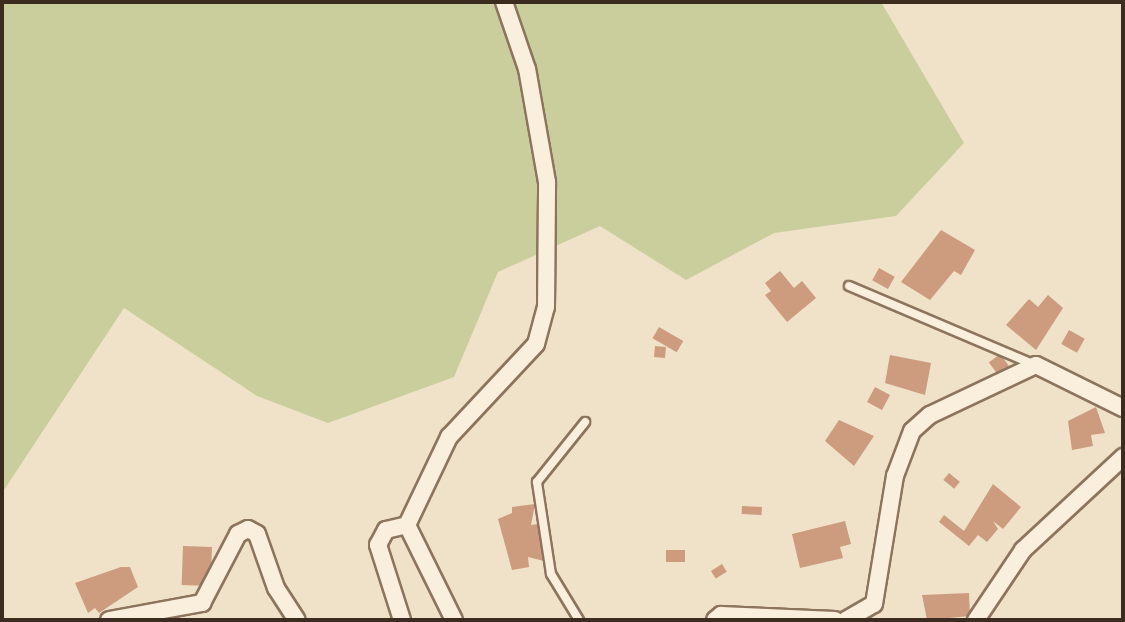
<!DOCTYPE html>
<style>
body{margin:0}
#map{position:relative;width:1125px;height:622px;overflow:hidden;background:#efe2c8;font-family:"Noto Serif",serif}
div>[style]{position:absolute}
.green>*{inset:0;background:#cace9c}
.building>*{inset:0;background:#cd9b7e;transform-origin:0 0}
.roads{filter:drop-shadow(2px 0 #8c745d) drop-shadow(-2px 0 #8c745d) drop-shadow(0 2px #8c745d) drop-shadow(0 -2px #8c745d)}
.service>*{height:8px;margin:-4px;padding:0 4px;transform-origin:4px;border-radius:4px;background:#f9efdc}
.minor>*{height:16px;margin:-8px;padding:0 8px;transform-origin:8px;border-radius:8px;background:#f9efdc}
span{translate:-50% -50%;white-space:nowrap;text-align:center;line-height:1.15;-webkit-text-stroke:7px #f6ecd8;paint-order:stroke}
.frame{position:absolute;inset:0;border:4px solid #3c2c20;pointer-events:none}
</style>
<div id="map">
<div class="green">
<div style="clip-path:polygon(2px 2px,881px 2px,964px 143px,896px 216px,774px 233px,686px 280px,600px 226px,498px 272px,454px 377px,328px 423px,257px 396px,124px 308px,4px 490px)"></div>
</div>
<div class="building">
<div style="clip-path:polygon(941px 230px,975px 250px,961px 275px,954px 271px,930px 300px,901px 282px)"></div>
<div style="left:879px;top:268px;width:18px;height:14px;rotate:29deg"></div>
<div style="clip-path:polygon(780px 271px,794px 288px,802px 281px,816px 298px,787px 322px,765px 295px,771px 291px,765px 283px)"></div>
<div style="clip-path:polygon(1048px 295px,1063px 308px,1036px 350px,1006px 325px,1029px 299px,1038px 307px)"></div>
<div style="left:659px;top:327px;width:28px;height:13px;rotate:30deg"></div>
<div style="left:1069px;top:330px;width:18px;height:16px;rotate:29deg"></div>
<div style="left:655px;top:346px;width:11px;height:11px;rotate:5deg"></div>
<div style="left:1000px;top:354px;width:15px;height:14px;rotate:53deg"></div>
<div style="clip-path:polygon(890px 355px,931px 363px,925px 395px,885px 383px)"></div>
<div style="left:875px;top:387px;width:17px;height:17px;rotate:28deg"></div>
<div style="clip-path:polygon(1096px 407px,1105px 433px,1091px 435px,1093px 446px,1072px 450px,1068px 421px)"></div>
<div style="clip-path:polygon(839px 420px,874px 436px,854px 466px,825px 441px)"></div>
<div style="left:949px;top:473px;width:14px;height:9px;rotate:39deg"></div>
<div style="clip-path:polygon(993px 484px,1021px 507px,1003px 529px,993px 521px,998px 529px,987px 542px,978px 535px,969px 546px,939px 522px,944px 515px,964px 531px)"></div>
<div style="clip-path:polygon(535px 504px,531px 525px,538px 524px,544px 561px,528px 557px,529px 567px,512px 570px,498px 519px,512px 513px,512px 507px)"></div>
<div style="left:742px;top:506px;width:20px;height:8px;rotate:3deg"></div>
<div style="clip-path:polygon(845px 521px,851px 544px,840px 547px,843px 558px,800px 568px,792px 534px)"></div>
<div style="left:183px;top:546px;width:29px;height:39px;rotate:2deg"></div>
<div style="left:666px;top:550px;width:19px;height:12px"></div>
<div style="left:722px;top:564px;width:9px;height:13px;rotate:58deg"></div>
<div style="clip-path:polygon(121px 567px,130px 567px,138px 587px,99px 613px,95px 608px,88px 613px,75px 583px)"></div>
<div style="clip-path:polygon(969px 593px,970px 616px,927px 620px,922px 595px)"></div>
</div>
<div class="roads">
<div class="service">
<div style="left:849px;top:286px;width:200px;rotate:23deg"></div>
<div style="left:579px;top:620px;width:54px;rotate:-121.3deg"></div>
<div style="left:551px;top:574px;width:93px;rotate:-98.7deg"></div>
<div style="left:537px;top:482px;width:77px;rotate:-51.3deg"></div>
</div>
<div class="minor">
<div style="left:109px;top:620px;width:95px;rotate:-10.4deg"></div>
<div style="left:202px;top:603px;width:78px;rotate:-62.4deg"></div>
<div style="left:238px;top:534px;width:11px;rotate:-27deg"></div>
<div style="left:248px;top:529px;width:10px;rotate:29deg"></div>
<div style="left:257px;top:534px;width:57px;rotate:70.6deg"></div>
<div style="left:276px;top:588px;width:38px;rotate:57deg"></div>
<div style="left:402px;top:620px;width:79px;rotate:-107.7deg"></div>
<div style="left:378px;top:545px;width:17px;rotate:-62deg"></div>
<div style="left:386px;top:530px;width:22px;rotate:-13deg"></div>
<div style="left:454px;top:620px;width:106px;rotate:-116.3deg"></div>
<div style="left:407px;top:525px;width:98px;rotate:-64.5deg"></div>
<div style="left:449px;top:437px;width:127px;rotate:-46.9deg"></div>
<div style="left:536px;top:344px;width:38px;rotate:-75deg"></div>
<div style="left:546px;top:307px;width:125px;rotate:-89.5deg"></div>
<div style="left:547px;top:182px;width:115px;rotate:-100deg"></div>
<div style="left:527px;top:69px;width:71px;rotate:-108.9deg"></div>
<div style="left:715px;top:620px;width:8px;rotate:-40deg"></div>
<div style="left:721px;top:615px;width:114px;rotate:2.5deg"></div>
<div style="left:846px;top:620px;width:32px;rotate:-30deg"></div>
<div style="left:874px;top:604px;width:130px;rotate:-80.7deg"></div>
<div style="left:895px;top:476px;width:48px;rotate:-69.3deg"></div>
<div style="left:912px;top:431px;width:24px;rotate:-42deg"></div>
<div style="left:930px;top:415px;width:117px;rotate:-25.3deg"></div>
<div style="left:1036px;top:365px;width:97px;rotate:26.3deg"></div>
<div style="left:976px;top:620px;width:84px;rotate:-56.1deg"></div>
<div style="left:1023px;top:550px;width:137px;rotate:-42.9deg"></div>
</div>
</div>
<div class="frame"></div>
</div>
